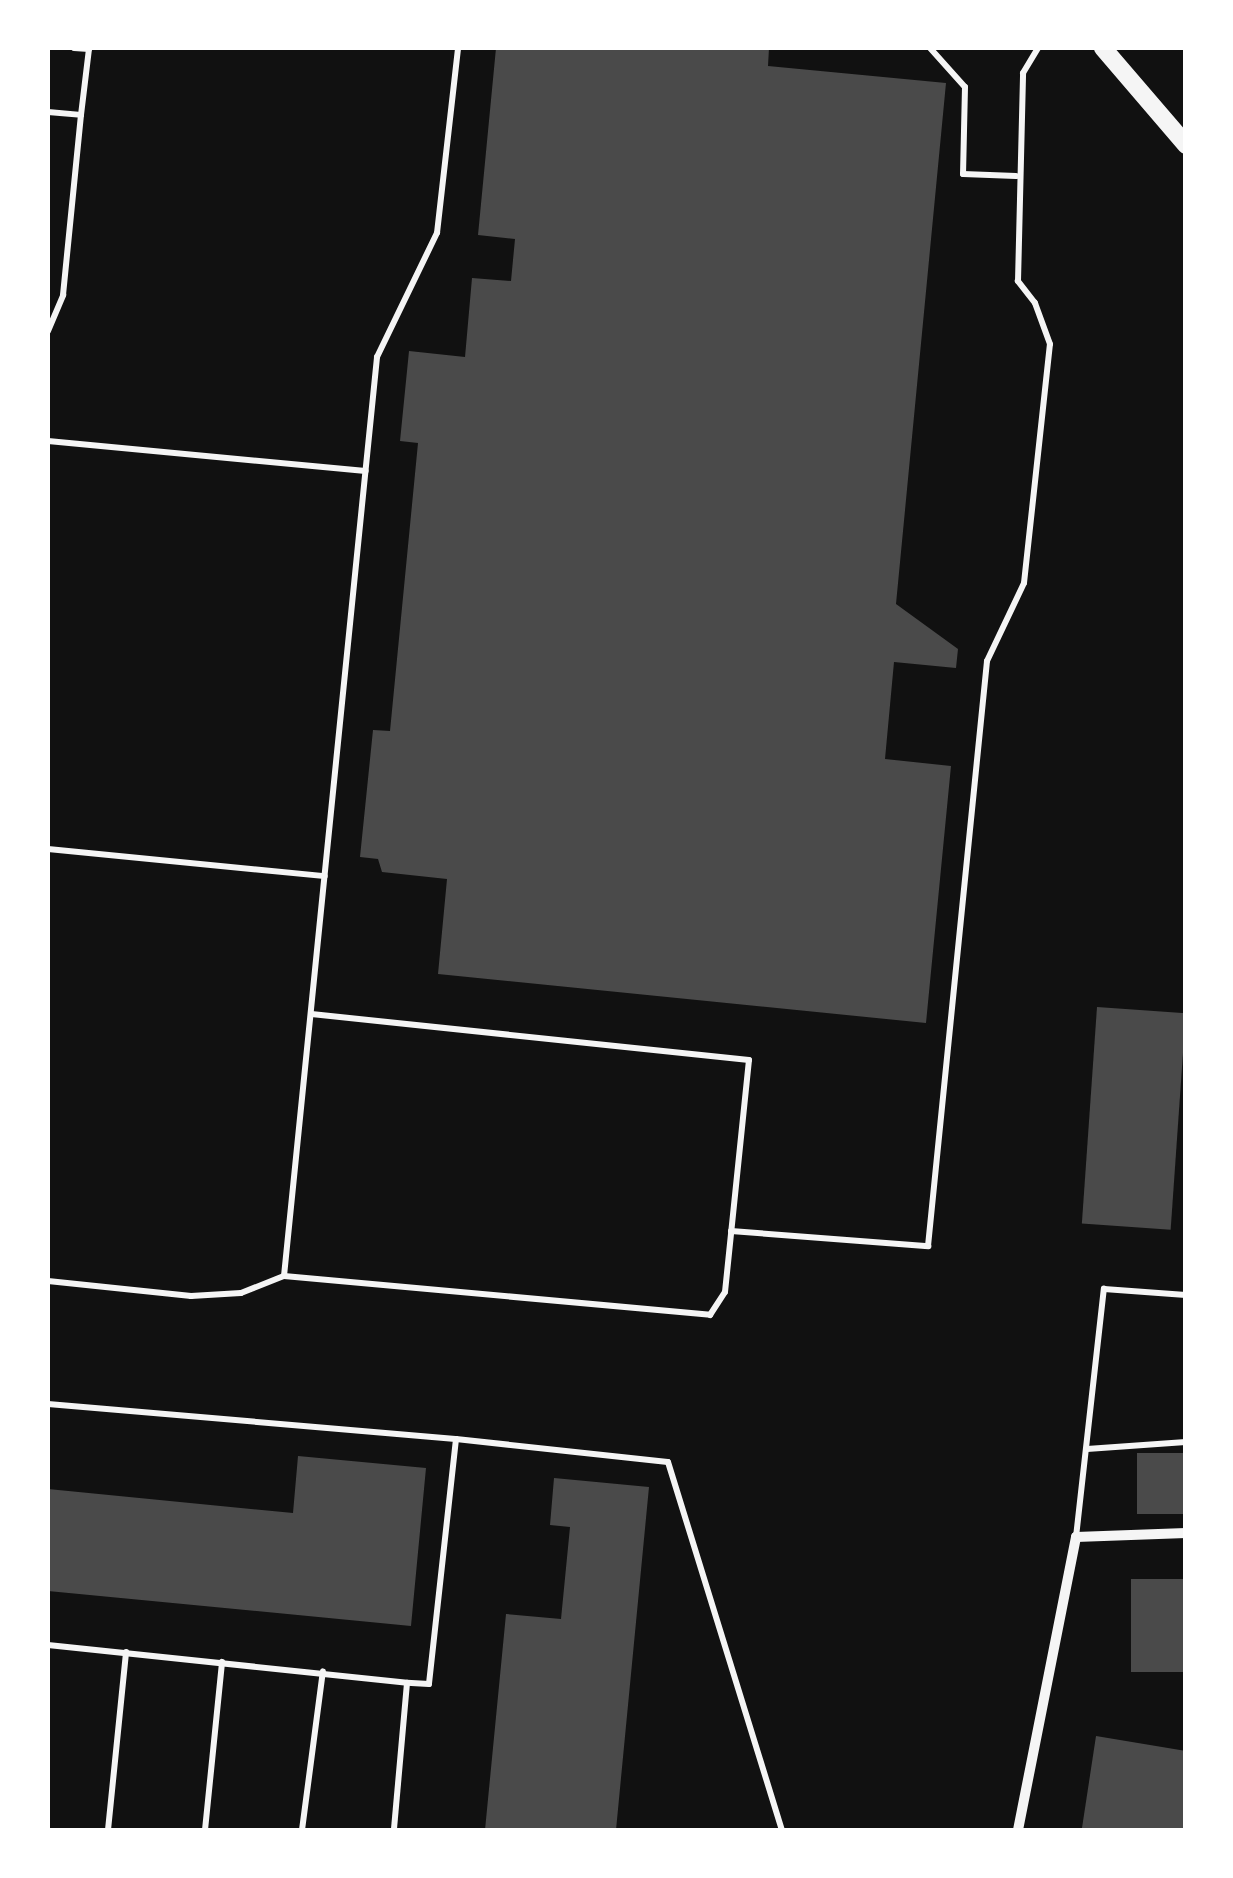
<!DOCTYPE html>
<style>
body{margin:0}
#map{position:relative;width:1233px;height:1878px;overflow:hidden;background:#111;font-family:"DejaVu Sans",sans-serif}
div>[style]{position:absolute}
.building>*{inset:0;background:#4a4a4a;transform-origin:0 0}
.service>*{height:6px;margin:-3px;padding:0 3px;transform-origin:3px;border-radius:3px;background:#f5f5f5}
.minor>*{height:10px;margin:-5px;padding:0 5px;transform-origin:5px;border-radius:5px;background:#f5f5f5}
.tertiary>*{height:18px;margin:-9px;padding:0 9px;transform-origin:9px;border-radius:9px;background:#f5f5f5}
span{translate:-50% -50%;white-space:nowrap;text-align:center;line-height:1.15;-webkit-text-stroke:9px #fff;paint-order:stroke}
.frame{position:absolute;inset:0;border:50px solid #fff;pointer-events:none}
</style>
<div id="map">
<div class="building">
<div style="clip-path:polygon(496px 48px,769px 48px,768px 66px,946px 83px,896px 604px,958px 649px,956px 668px,894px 662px,885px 759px,951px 766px,926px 1023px,438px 974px,447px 879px,382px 872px,378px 859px,360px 857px,373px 730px,390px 731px,418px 443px,400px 441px,409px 351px,465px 357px,472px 278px,511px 281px,515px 239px,478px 235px)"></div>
<div style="left:1097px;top:1007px;width:89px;height:217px;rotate:4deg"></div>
<div style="left:1186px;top:1453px;width:61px;height:49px;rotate:90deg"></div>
<div style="clip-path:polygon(298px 1456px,426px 1468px,411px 1626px,48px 1591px,48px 1489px,293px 1513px)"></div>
<div style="clip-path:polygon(554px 1478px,649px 1487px,616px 1830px,485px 1830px,506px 1614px,561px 1619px,570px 1527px,550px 1525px)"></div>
<div style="left:1186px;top:1579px;width:93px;height:55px;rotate:90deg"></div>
<div style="clip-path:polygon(1096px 1736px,1186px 1751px,1186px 1830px,1082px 1828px)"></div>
</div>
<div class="service">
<div style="left:930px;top:48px;width:52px;rotate:48.1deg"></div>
<div style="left:965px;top:87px;width:87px;rotate:91.3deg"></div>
<div style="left:963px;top:174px;width:53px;rotate:2.2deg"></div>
<div style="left:48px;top:112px;width:33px;rotate:5deg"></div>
<div style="left:81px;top:115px;width:66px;rotate:-83.1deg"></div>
<div style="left:89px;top:49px;width:15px;rotate:-176deg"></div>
<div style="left:48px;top:331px;width:39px;rotate:-67deg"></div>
<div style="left:63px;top:295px;width:181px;rotate:-84.3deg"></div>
<div style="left:48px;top:441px;width:319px;rotate:5.4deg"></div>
<div style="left:48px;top:849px;width:278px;rotate:5.6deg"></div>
<div style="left:731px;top:1231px;width:198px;rotate:4.4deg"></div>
<div style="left:928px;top:1246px;width:588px;rotate:-84.24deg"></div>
<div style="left:987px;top:661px;width:86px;rotate:-64.6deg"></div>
<div style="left:1024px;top:583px;width:240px;rotate:-83.8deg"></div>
<div style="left:1050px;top:344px;width:44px;rotate:-110.1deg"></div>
<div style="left:1035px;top:303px;width:28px;rotate:-128deg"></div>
<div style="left:1018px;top:281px;width:208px;rotate:-88.6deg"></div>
<div style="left:1023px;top:73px;width:29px;rotate:-59deg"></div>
<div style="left:284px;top:1276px;width:924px;rotate:-84.22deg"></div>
<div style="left:377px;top:357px;width:138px;rotate:-64.2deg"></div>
<div style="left:437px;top:233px;width:186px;rotate:-83.5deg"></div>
<div style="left:48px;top:1281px;width:144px;rotate:6deg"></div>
<div style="left:191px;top:1296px;width:50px;rotate:-3.4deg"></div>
<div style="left:241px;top:1293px;width:46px;rotate:-21.6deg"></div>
<div style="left:284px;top:1276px;width:428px;rotate:5.2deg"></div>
<div style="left:710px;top:1315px;width:27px;rotate:-57deg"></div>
<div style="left:725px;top:1292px;width:233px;rotate:-84.1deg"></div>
<div style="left:749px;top:1060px;width:440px;rotate:-174deg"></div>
<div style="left:48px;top:1404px;width:409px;rotate:4.9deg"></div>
<div style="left:456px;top:1439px;width:246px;rotate:96.3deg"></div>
<div style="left:429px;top:1684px;width:22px;rotate:-177deg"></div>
<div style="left:456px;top:1439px;width:213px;rotate:6.2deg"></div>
<div style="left:668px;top:1462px;width:385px;rotate:72.8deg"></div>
<div style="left:1087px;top:1449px;width:99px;rotate:-4deg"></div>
<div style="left:1076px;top:1537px;width:250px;rotate:-83.6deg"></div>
<div style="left:1104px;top:1289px;width:82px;rotate:4.2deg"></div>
<div style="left:48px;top:1645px;width:361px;rotate:6deg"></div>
<div style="left:407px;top:1683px;width:148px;rotate:95.1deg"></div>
<div style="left:108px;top:1830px;width:179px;rotate:-84.2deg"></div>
<div style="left:205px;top:1830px;width:169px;rotate:-84.2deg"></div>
<div style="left:302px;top:1830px;width:160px;rotate:-82.5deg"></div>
</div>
<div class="minor">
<div style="left:1018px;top:1830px;width:299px;rotate:-78.8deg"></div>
<div style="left:1076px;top:1537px;width:110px;rotate:-2.1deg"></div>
</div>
<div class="tertiary">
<div style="left:1103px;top:48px;width:128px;rotate:49.4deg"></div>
</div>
<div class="frame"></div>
</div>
